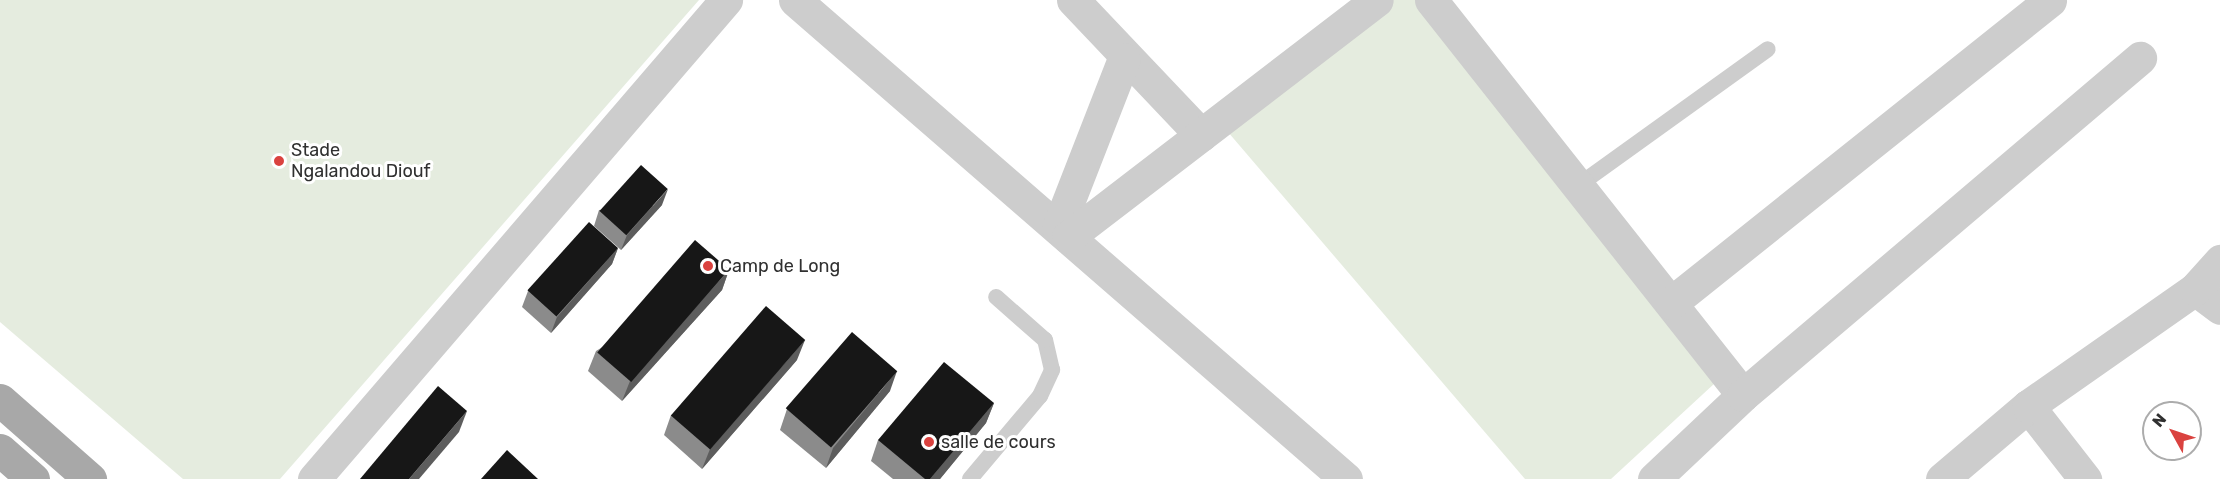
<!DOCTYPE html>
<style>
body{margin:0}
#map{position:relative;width:2220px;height:479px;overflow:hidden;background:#fff;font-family:Rubik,sans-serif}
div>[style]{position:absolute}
.green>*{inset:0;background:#e5ecdf}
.lane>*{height:16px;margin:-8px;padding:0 8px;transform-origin:8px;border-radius:8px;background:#cdcdcd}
.street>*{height:33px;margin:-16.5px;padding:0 16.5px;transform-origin:16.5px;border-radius:16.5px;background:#cdcdcd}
.primary>*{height:33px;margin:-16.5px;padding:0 16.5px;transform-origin:16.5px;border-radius:16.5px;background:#a8a8a8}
.wall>*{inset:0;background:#8b8b8b}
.shaded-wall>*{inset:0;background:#5d5d5d}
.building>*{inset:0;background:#171717;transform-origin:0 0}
.dots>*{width:16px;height:16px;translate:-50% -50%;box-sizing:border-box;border:3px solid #fff;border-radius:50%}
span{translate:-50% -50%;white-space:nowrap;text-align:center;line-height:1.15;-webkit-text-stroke:6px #fff;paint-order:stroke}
.poi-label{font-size:18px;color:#303030}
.left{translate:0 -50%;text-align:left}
.north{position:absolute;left:2142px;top:401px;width:60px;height:60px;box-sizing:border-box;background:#fff;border:2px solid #acacac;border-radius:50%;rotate:310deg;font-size:16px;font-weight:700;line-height:24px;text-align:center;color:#303030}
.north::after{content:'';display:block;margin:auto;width:21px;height:27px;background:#da423f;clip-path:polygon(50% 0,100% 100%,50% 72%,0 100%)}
</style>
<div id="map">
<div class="green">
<div style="clip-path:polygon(0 0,699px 0,280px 479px,183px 479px,0 322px)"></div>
<div style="clip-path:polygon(1384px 0,1431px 0,1728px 371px,1611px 479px,1525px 479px,1222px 125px)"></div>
</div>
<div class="lane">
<div style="left:1576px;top:187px;width:236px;rotate:-35.7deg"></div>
<div style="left:970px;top:479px;width:109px;rotate:-49.9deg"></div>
<div style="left:1040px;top:396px;width:29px;rotate:-65deg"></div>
<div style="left:1052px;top:370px;width:31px;rotate:-103deg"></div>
<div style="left:1045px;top:340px;width:65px;rotate:-138.7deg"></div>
</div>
<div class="street">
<div style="left:795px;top:0;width:730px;rotate:41deg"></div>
<div style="left:1073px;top:0;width:186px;rotate:46.5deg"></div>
<div style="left:1431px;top:0;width:503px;rotate:51.7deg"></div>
<div style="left:1058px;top:228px;width:181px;rotate:-68.7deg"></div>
<div style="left:1068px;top:237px;width:389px;rotate:-37.5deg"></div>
<div style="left:2195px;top:289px;width:31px;rotate:37deg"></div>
<div style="left:1671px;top:303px;width:485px;rotate:-38.6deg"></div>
<div style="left:2028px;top:406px;width:93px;rotate:52deg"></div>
<div style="left:314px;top:479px;width:632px;rotate:-49.3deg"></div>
<div style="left:1654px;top:479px;width:122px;rotate:-43.3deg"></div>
<div style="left:1743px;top:395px;width:521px;rotate:-40.33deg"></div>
<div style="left:1942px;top:479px;width:113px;rotate:-40.3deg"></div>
<div style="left:2028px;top:406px;width:204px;rotate:-35deg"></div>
<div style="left:2195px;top:289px;width:38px;rotate:-48deg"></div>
</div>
<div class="primary">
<div style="left:0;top:400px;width:120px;rotate:41.3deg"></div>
<div style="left:0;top:450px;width:44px;rotate:41.3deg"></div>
</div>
<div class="wall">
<div style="clip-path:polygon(662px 205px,621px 250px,594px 226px,599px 210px)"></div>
<div style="clip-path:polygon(618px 248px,612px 264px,551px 333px,522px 307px,528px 291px)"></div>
<div style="clip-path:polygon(729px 270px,722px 290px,622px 401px,588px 371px,596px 351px)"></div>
<div style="clip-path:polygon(797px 360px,702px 469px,664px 435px,671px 415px)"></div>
<div style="clip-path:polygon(890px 391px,826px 468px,780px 430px,787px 409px)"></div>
<div style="clip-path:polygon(994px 403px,986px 423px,940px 479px,893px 479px,871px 461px,878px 440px)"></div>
</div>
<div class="shaded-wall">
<div style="clip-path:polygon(668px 189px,662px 205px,621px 250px,627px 235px)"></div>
<div style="clip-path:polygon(618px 248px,612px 264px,551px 333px,557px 317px)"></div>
<div style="clip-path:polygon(729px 270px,722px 290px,622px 401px,630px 381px)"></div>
<div style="clip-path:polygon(805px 340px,797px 360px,702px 469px,710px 449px)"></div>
<div style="clip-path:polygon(897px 371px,890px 391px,826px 468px,833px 448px)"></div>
<div style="clip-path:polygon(994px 403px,986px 423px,940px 479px,930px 479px)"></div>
<div style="clip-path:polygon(467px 411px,459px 432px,419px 479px,409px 479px)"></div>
</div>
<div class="building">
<div style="left:641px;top:165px;width:36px;height:62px;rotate:42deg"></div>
<div style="left:589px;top:222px;width:39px;height:92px;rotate:42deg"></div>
<div style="left:695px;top:240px;width:45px;height:149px;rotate:41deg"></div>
<div style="left:766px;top:306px;width:52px;height:145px;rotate:41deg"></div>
<div style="left:852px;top:332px;width:60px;height:101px;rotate:41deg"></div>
<div style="clip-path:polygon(944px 362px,994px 403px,930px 479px,925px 479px,878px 440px)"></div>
<div style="clip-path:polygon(438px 386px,467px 411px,409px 479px,360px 479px)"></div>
<div style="clip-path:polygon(507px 450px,538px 479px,481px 479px)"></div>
</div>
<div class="dots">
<div style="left:279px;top:161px;background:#da423f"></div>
<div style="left:708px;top:266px;background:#da423f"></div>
<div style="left:929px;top:442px;background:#da423f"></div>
</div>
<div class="poi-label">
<span class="left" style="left:291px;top:161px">Stade<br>Ngalandou Diouf</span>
<span class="left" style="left:720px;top:266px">Camp de Long</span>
<span class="left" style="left:941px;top:442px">salle de cours</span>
</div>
<div class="north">N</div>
</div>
